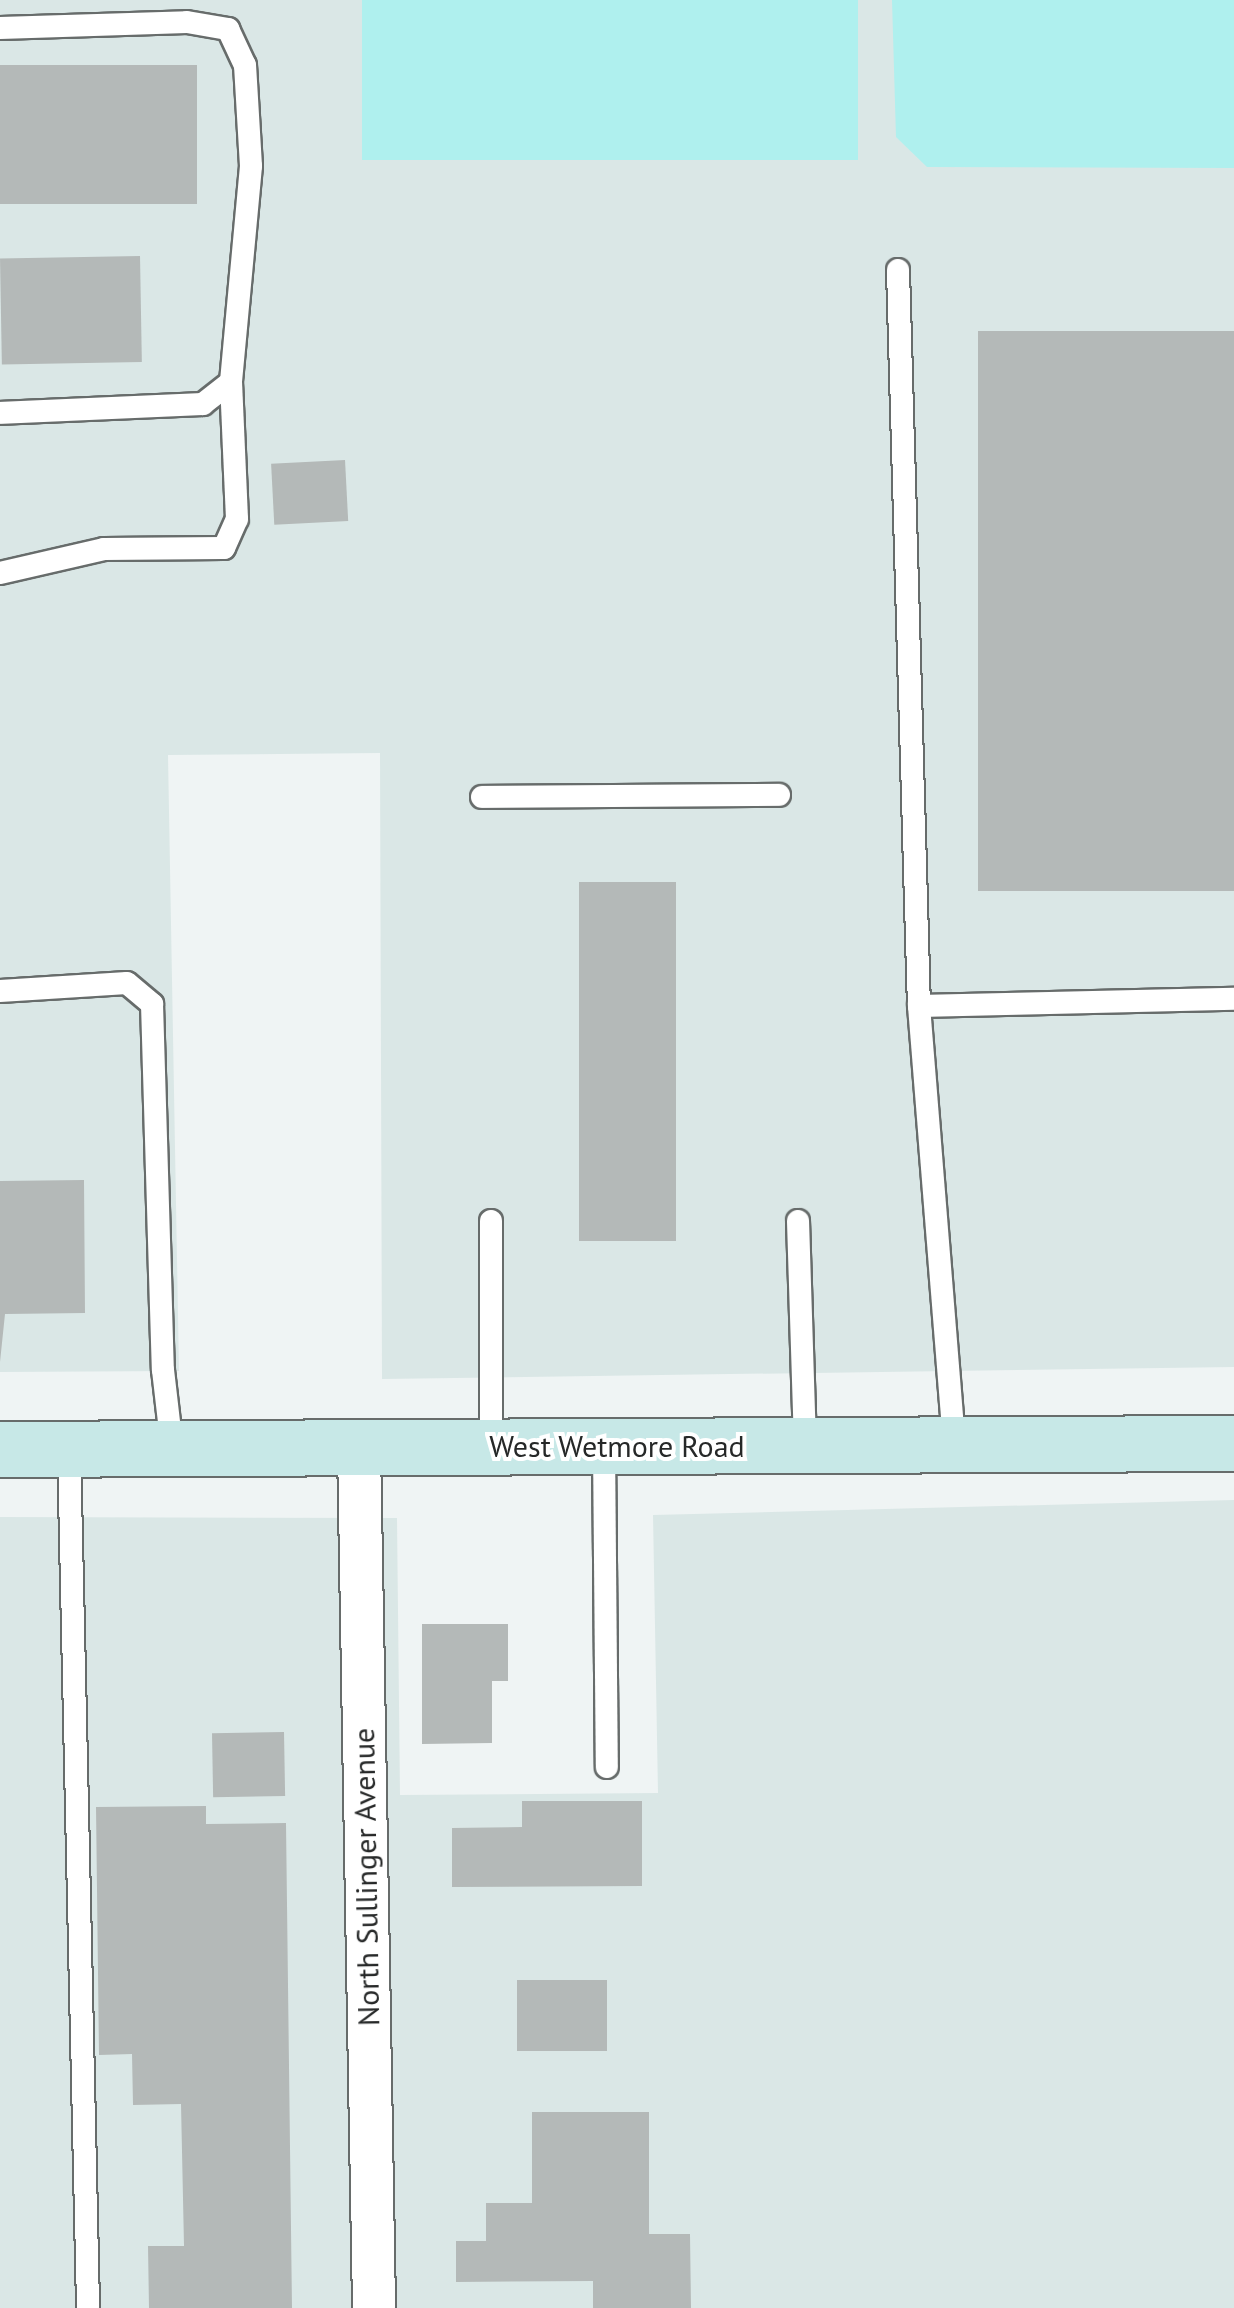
<!DOCTYPE html>
<style>
body{margin:0}
#map{position:relative;width:1234px;height:2308px;overflow:hidden;background:#eff4f4;font-family:"PT Sans",sans-serif}
div>[style]{position:absolute}
.built>*{inset:0;background:#dae7e6}
.green>*{inset:0;background:#aff0ee;transform-origin:0 0}
.building>*{inset:0;background:#b4b9b8;transform-origin:0 0}
.roads{filter:drop-shadow(2px 0 #676c6b) drop-shadow(-2px 0 #676c6b) drop-shadow(0 2px #676c6b) drop-shadow(0 -2px #676c6b)}
.lane>*{height:22px;margin:-11px;padding:0 11px;transform-origin:11px;border-radius:11px;background:#fff}
.street>*{height:42px;margin:-21px;padding:0 21px;transform-origin:21px;border-radius:21px;background:#fff}
.secondary>*{height:55px;margin:-27.5px;padding:0 27.5px;transform-origin:27.5px;border-radius:27.5px;background:#c7e8e7}
span{translate:-50% -50%;white-space:nowrap;text-align:center;line-height:1.15;-webkit-text-stroke:8px #fff;paint-order:stroke}
.street-label{font-size:30px;color:#262828}
</style>
<div id="map">
<div class="built">
<div style="clip-path:polygon(0 0,1234px 0,1234px 1367px,382px 1379px,380px 753px,168px 755px,179px 1371px,0 1372px)"></div>
<div style="clip-path:polygon(1234px 1500px,1234px 2308px,0 2308px,0 1517px,397px 1518px,400px 1795px,658px 1793px,653px 1515px)"></div>
</div>
<div class="green">
<div style="left:362px;top:0;width:496px;height:160px"></div>
<div style="clip-path:polygon(892px 0,1234px 0,1234px 168px,927px 167px,896px 137px)"></div>
</div>
<div class="building">
<div style="left:197px;top:65px;width:139px;height:197px;rotate:90deg"></div>
<div style="left:140px;top:256px;width:106px;height:140px;rotate:89deg"></div>
<div style="left:1234px;top:331px;width:560px;height:256px;rotate:90deg"></div>
<div style="left:345px;top:460px;width:61px;height:74px;rotate:87deg"></div>
<div style="left:579px;top:882px;width:97px;height:359px"></div>
<div style="clip-path:polygon(84px 1180px,85px 1313px,5px 1314px,0 1362px,0 1181px)"></div>
<div style="clip-path:polygon(422px 1624px,508px 1624px,508px 1681px,492px 1681px,492px 1743px,422px 1744px)"></div>
<div style="left:284px;top:1732px;width:64px;height:72px;rotate:89deg"></div>
<div style="clip-path:polygon(522px 1801px,642px 1801px,642px 1886px,452px 1887px,452px 1828px,522px 1827px)"></div>
<div style="clip-path:polygon(206px 1806px,206px 1824px,286px 1823px,292px 2308px,149px 2308px,148px 2246px,184px 2246px,181px 2104px,133px 2105px,132px 2054px,99px 2055px,96px 1807px)"></div>
<div style="left:517px;top:1980px;width:90px;height:71px"></div>
<div style="clip-path:polygon(532px 2112px,649px 2112px,649px 2234px,690px 2234px,691px 2308px,593px 2308px,593px 2281px,456px 2282px,456px 2241px,486px 2241px,486px 2203px,532px 2203px)"></div>
</div>
<div class="roads">
<div class="lane">
<div style="left:0;top:28px;width:187px;rotate:-1.8deg"></div>
<div style="left:187px;top:22px;width:42px;rotate:9.7deg"></div>
<div style="left:228px;top:29px;width:40px;rotate:65deg"></div>
<div style="left:245px;top:65px;width:101px;rotate:86.6deg"></div>
<div style="left:251px;top:166px;width:217px;rotate:95.3deg"></div>
<div style="left:231px;top:382px;width:36px;rotate:142deg"></div>
<div style="left:203px;top:404px;width:203px;rotate:177.5deg"></div>
<div style="left:898px;top:270px;width:736px;rotate:88.37deg"></div>
<div style="left:919px;top:1006px;width:439px;rotate:85.4deg"></div>
<div style="left:0;top:573px;width:107px;rotate:-13deg"></div>
<div style="left:104px;top:549px;width:120px;rotate:-0.5deg"></div>
<div style="left:224px;top:548px;width:32px;rotate:-66deg"></div>
<div style="left:237px;top:519px;width:137px;rotate:-92.5deg"></div>
<div style="left:482px;top:797px;width:297px;rotate:-0.4deg"></div>
<div style="left:0;top:991px;width:127px;rotate:-3.6deg"></div>
<div style="left:127px;top:983px;width:33px;rotate:40deg"></div>
<div style="left:152px;top:1004px;width:366px;rotate:88.3deg"></div>
<div style="left:163px;top:1370px;width:79px;rotate:83.4deg"></div>
<div style="left:919px;top:1006px;width:315px;rotate:-1.3deg"></div>
<div style="left:491px;top:1221px;width:225px;rotate:90deg"></div>
<div style="left:798px;top:1221px;width:224px;rotate:88.2deg"></div>
<div style="left:604px;top:1445px;width:322px;rotate:89.5deg"></div>
<div style="left:69px;top:1449px;width:859px;rotate:88.73deg"></div>
</div>
<div class="street">
<div style="left:359px;top:1447px;width:861px;rotate:89deg"></div>
</div>
<div class="secondary">
<div style="left:0;top:1449px;width:1234px;rotate:-0.28deg"></div>
</div>
</div>
<div class="street-label">
<span style="left:617px;top:1446px">West Wetmore Road</span>
<span style="left:366px;top:1877px;rotate:-91deg">North Sullinger Avenue</span>
</div>
</div>
